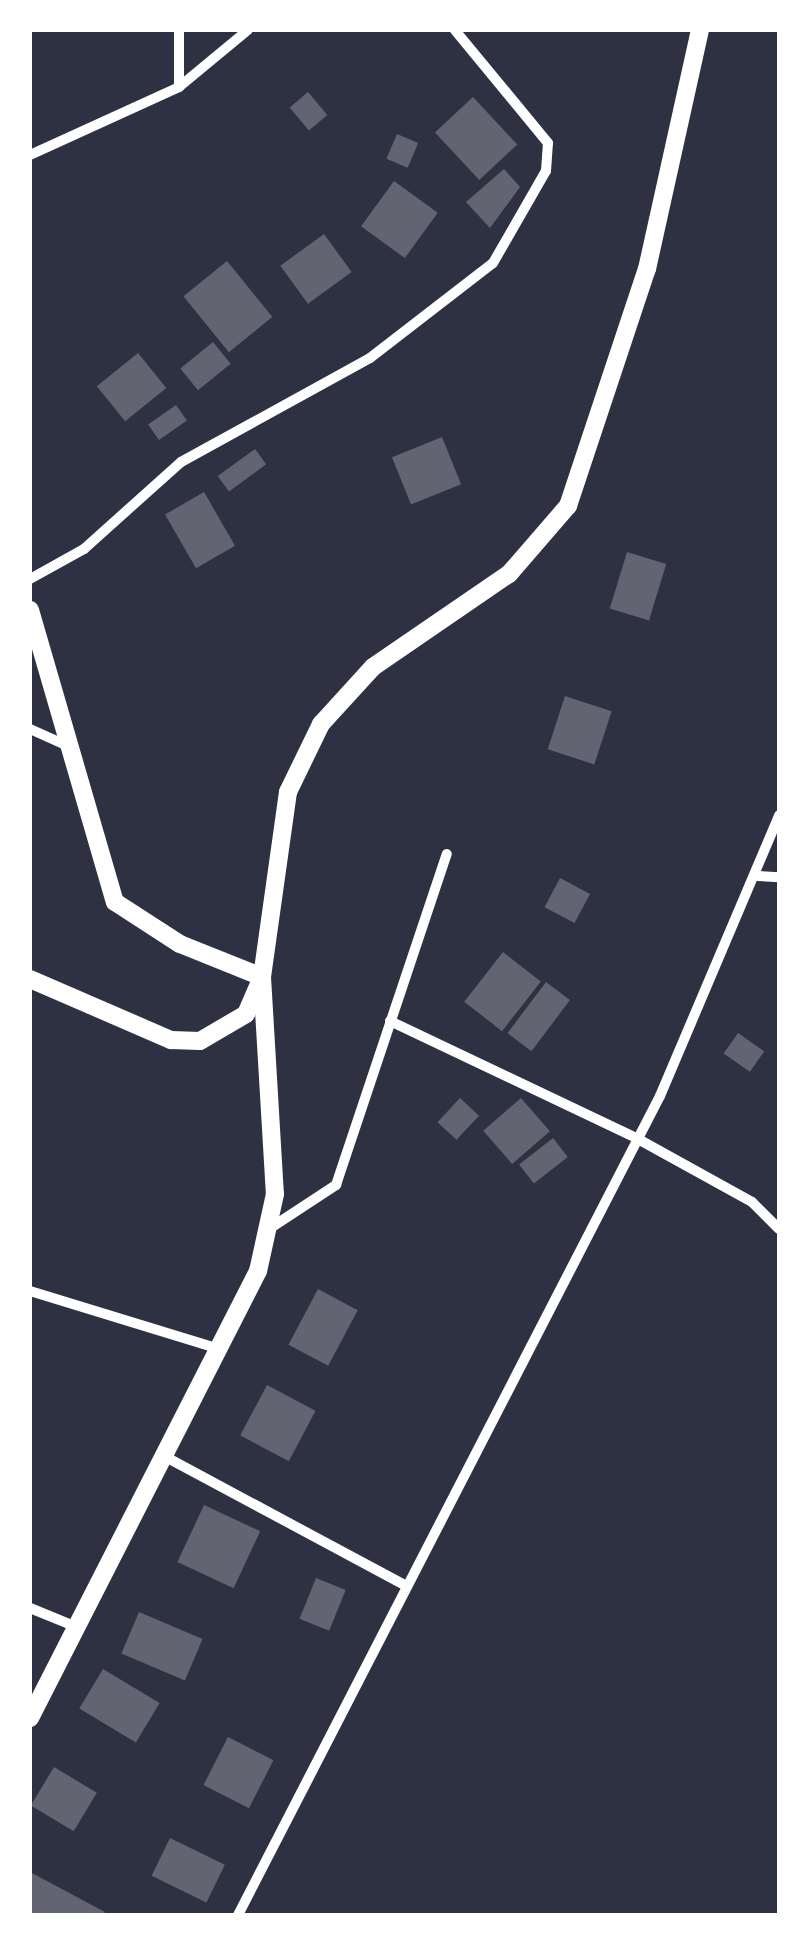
<!DOCTYPE html>
<style>
body{margin:0}
#map{position:relative;width:809px;height:1945px;overflow:hidden;background:#2d3142;font-family:"Roboto Condensed",sans-serif}
div>[style]{position:absolute}
.building>*{inset:0;background:#626471;transform-origin:0 0}
.minor>*{height:10px;margin:-5px;padding:0 5px;transform-origin:5px;border-radius:5px;background:#fff}
.tertiary>*{height:18px;margin:-9px;padding:0 9px;transform-origin:9px;border-radius:9px;background:#fff}
span{translate:-50% -50%;white-space:nowrap;text-align:center;line-height:1.15;-webkit-text-stroke:10px #fff;paint-order:stroke}
.frame{position:absolute;inset:0;border:32px solid #fff;pointer-events:none}
</style>
<div id="map">
<div class="building">
<div style="left:308px;top:92px;width:30px;height:24px;rotate:50deg"></div>
<div style="left:473px;top:97px;width:65px;height:52px;rotate:47deg"></div>
<div style="left:397px;top:134px;width:23px;height:27px;rotate:23deg"></div>
<div style="clip-path:polygon(504px 169px,520px 187px,490px 228px,466px 202px)"></div>
<div style="left:394px;top:181px;width:54px;height:56px;rotate:36deg"></div>
<div style="left:324px;top:234px;width:47px;height:54px;rotate:54deg"></div>
<div style="left:227px;top:261px;width:72px;height:56px;rotate:51deg"></div>
<div style="left:213px;top:342px;width:28px;height:42px;rotate:51deg"></div>
<div style="left:138px;top:353px;width:45px;height:53px;rotate:51deg"></div>
<div style="left:176px;top:405px;width:19px;height:34px;rotate:55deg"></div>
<div style="left:442px;top:437px;width:51px;height:54px;rotate:68deg"></div>
<div style="left:255px;top:449px;width:19px;height:46px;rotate:54deg"></div>
<div style="left:204px;top:492px;width:62px;height:45px;rotate:60deg"></div>
<div style="left:627px;top:552px;width:41px;height:59px;rotate:17deg"></div>
<div style="left:565px;top:696px;width:49px;height:56px;rotate:18deg"></div>
<div style="left:560px;top:878px;width:34px;height:33px;rotate:28deg"></div>
<div style="left:503px;top:952px;width:48px;height:63px;rotate:38deg"></div>
<div style="left:546px;top:982px;width:30px;height:64px;rotate:37deg"></div>
<div style="left:738px;top:1033px;width:32px;height:25px;rotate:35deg"></div>
<div style="left:460px;top:1098px;width:26px;height:33px;rotate:43deg"></div>
<div style="left:521px;top:1098px;width:44px;height:50px;rotate:49deg"></div>
<div style="left:553px;top:1138px;width:24px;height:43px;rotate:52deg"></div>
<div style="left:318px;top:1289px;width:45px;height:63px;rotate:28deg"></div>
<div style="left:267px;top:1385px;width:55px;height:57px;rotate:28deg"></div>
<div style="left:204px;top:1505px;width:62px;height:63px;rotate:25deg"></div>
<div style="left:316px;top:1578px;width:32px;height:44px;rotate:22deg"></div>
<div style="left:139px;top:1612px;width:69px;height:45px;rotate:23deg"></div>
<div style="left:103px;top:1669px;width:66px;height:46px;rotate:31deg"></div>
<div style="left:228px;top:1737px;width:51px;height:54px;rotate:27deg"></div>
<div style="left:54px;top:1767px;width:50px;height:45px;rotate:31deg"></div>
<div style="left:170px;top:1838px;width:61px;height:42px;rotate:26deg"></div>
<div style="clip-path:polygon(30px 1872px,105px 1912px,103px 1915px,30px 1915px)"></div>
</div>
<div class="minor">
<div style="left:179px;top:87px;width:57px;rotate:-90deg"></div>
<div style="left:30px;top:155px;width:164px;rotate:-24.5deg"></div>
<div style="left:179px;top:87px;width:89px;rotate:-39.6deg"></div>
<div style="left:30px;top:579px;width:62px;rotate:-29.1deg"></div>
<div style="left:84px;top:549px;width:130px;rotate:-41.9deg"></div>
<div style="left:181px;top:462px;width:216px;rotate:-28.8deg"></div>
<div style="left:370px;top:358px;width:155px;rotate:-37.7deg"></div>
<div style="left:493px;top:263px;width:106px;rotate:-60.1deg"></div>
<div style="left:546px;top:171px;width:28px;rotate:-86deg"></div>
<div style="left:548px;top:143px;width:146px;rotate:-129.5deg"></div>
<div style="left:30px;top:729px;width:44px;rotate:24.2deg"></div>
<div style="left:757px;top:876px;width:22px;rotate:3deg"></div>
<div style="left:390px;top:1021px;width:275px;rotate:25.4deg"></div>
<div style="left:638px;top:1139px;width:130px;rotate:28.9deg"></div>
<div style="left:752px;top:1202px;width:38px;rotate:45deg"></div>
<div style="left:272px;top:1227px;width:77px;rotate:-33.3deg"></div>
<div style="left:336px;top:1185px;width:349px;rotate:-71.5deg"></div>
<div style="left:30px;top:1291px;width:199px;rotate:17deg"></div>
<div style="left:164px;top:1456px;width:273px;rotate:28.2deg"></div>
<div style="left:30px;top:1608px;width:48px;rotate:22.2deg"></div>
<div style="left:238px;top:1915px;width:921px;rotate:-62.74deg"></div>
<div style="left:660px;top:1096px;width:305px;rotate:-67deg"></div>
</div>
<div class="tertiary">
<div style="left:30px;top:610px;width:304px;rotate:73.8deg"></div>
<div style="left:115px;top:902px;width:77px;rotate:32.9deg"></div>
<div style="left:180px;top:944px;width:88px;rotate:21.9deg"></div>
<div style="left:262px;top:977px;width:217px;rotate:86.6deg"></div>
<div style="left:275px;top:1194px;width:79px;rotate:102.4deg"></div>
<div style="left:258px;top:1271px;width:502px;rotate:117.02deg"></div>
<div style="left:30px;top:979px;width:154px;rotate:23.4deg"></div>
<div style="left:171px;top:1040px;width:29px;rotate:2deg"></div>
<div style="left:200px;top:1041px;width:53px;rotate:-30.4deg"></div>
<div style="left:246px;top:1014px;width:40px;rotate:-66.6deg"></div>
<div style="left:262px;top:977px;width:187px;rotate:-82deg"></div>
<div style="left:288px;top:792px;width:76px;rotate:-64.1deg"></div>
<div style="left:321px;top:724px;width:77px;rotate:-47.6deg"></div>
<div style="left:373px;top:667px;width:165px;rotate:-34.4deg"></div>
<div style="left:509px;top:574px;width:90px;rotate:-49.1deg"></div>
<div style="left:568px;top:506px;width:250px;rotate:-71.6deg"></div>
<div style="left:647px;top:269px;width:245px;rotate:-77.5deg"></div>
</div>
<div class="frame"></div>
</div>
